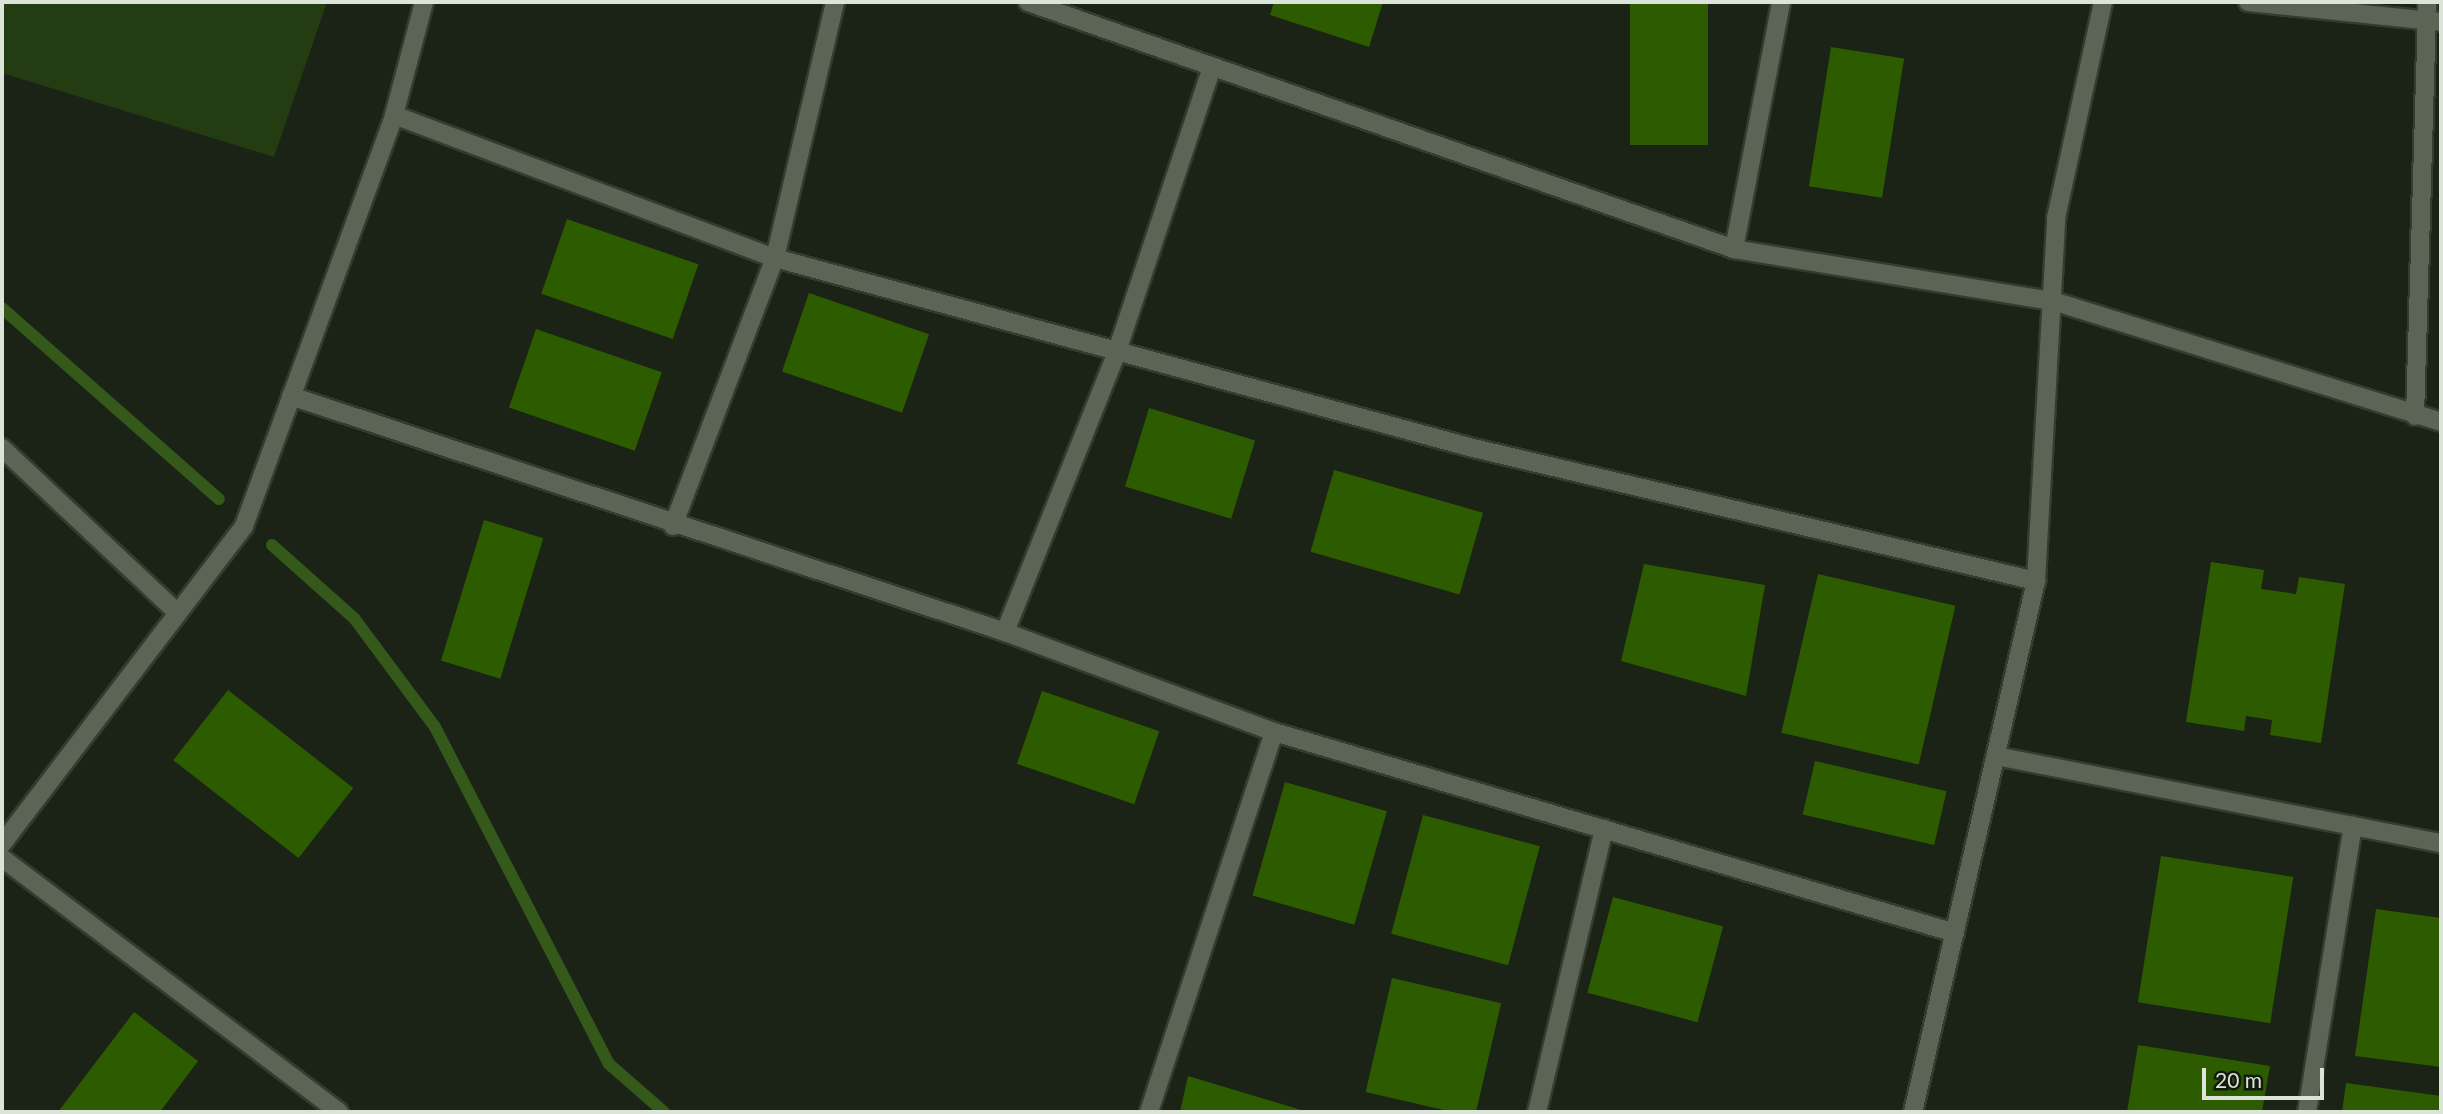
<!DOCTYPE html>
<style>
body{margin:0}
#map{position:relative;width:2443px;height:1114px;overflow:hidden;background:#1a2315;font-family:Lato,sans-serif}
div>[style]{position:absolute}
.green>*{inset:0;background:#233c12}
.stream>*{height:12px;margin:-6px;padding:0 6px;transform-origin:6px;border-radius:6px;background:#34591a}
.building>*{inset:0;background:#2d5c00;transform-origin:0 0}
.roads{filter:drop-shadow(2px 0 #343b31) drop-shadow(-2px 0 #343b31) drop-shadow(0 2px #343b31) drop-shadow(0 -2px #343b31)}
.minor>*{height:18px;margin:-9px;padding:0 9px;transform-origin:9px;border-radius:9px;background:#5a6555}
.tertiary>*{height:18px;margin:-9px;padding:0 9px;transform-origin:9px;border-radius:9px;background:#5a6555}
span{translate:-50% -50%;white-space:nowrap;text-align:center;line-height:1.15;-webkit-text-stroke:5px #111a0c;paint-order:stroke}
.frame{position:absolute;inset:0;border:4px solid #dce3d9;pointer-events:none}
.scale{position:absolute;left:2202px;top:1068px;width:122px;height:32px;box-sizing:border-box;border:4px solid #dce3d9;border-top:0;padding-left:9px;font-size:21px;line-height:24px;white-space:nowrap;color:#dce3d9;-webkit-text-stroke:5px #111a0c;paint-order:stroke}
</style>
<div id="map">
<div class="green">
<div style="clip-path:polygon(2px 2px,327px 2px,274px 157px,2px 73px)"></div>
</div>
<div class="stream">
<div style="left:2px;top:308px;width:289px;rotate:41.4deg"></div>
<div style="left:272px;top:545px;width:110px;rotate:41.7deg"></div>
<div style="left:354px;top:618px;width:136px;rotate:53.4deg"></div>
<div style="left:435px;top:727px;width:379px;rotate:62.7deg"></div>
<div style="left:609px;top:1064px;width:73px;rotate:41.1deg"></div>
</div>
<div class="building">
<div style="clip-path:polygon(1274px 2px,1383px 2px,1369px 47px,1270px 15px)"></div>
<div style="left:1630px;top:2px;width:78px;height:143px"></div>
<div style="left:1831px;top:47px;width:74px;height:141px;rotate:9deg"></div>
<div style="left:567px;top:219px;width:139px;height:79px;rotate:19deg"></div>
<div style="left:809px;top:293px;width:127px;height:83px;rotate:19deg"></div>
<div style="left:536px;top:329px;width:133px;height:83px;rotate:19deg"></div>
<div style="left:1149px;top:408px;width:111px;height:82px;rotate:17deg"></div>
<div style="left:1334px;top:470px;width:155px;height:85px;rotate:16deg"></div>
<div style="left:484px;top:520px;width:62px;height:147px;rotate:17deg"></div>
<div style="clip-path:polygon(2211px 562px,2264px 570px,2261px 589px,2296px 594px,2299px 577px,2345px 584px,2321px 743px,2270px 735px,2272px 720px,2246px 716px,2244px 731px,2186px 722px)"></div>
<div style="clip-path:polygon(1644px 564px,1765px 585px,1746px 696px,1621px 661px)"></div>
<div style="left:1818px;top:574px;width:141px;height:163px;rotate:13deg"></div>
<div style="left:228px;top:690px;width:159px;height:89px;rotate:38deg"></div>
<div style="left:1042px;top:691px;width:124px;height:77px;rotate:19deg"></div>
<div style="left:1815px;top:761px;width:135px;height:55px;rotate:13deg"></div>
<div style="left:1285px;top:782px;width:106px;height:118px;rotate:16deg"></div>
<div style="left:1423px;top:815px;width:121px;height:123px;rotate:15deg"></div>
<div style="left:2161px;top:856px;width:134px;height:148px;rotate:9deg"></div>
<div style="left:1613px;top:897px;width:114px;height:99px;rotate:15deg"></div>
<div style="clip-path:polygon(2376px 909px,2441px 918px,2441px 1067px,2355px 1056px)"></div>
<div style="left:1392px;top:978px;width:112px;height:117px;rotate:13deg"></div>
<div style="clip-path:polygon(134px 1012px,198px 1061px,160px 1112px,58px 1112px)"></div>
<div style="clip-path:polygon(2138px 1045px,2270px 1066px,2262px 1112px,2127px 1112px)"></div>
<div style="clip-path:polygon(1188px 1076px,1308px 1112px,1180px 1112px)"></div>
<div style="clip-path:polygon(2346px 1083px,2441px 1096px,2441px 1112px,2342px 1112px)"></div>
</div>
<div class="roads">
<div class="minor">
<div style="left:2248px;top:2px;width:194px;rotate:5.9deg"></div>
<div style="left:394px;top:115px;width:407px;rotate:20.6deg"></div>
<div style="left:775px;top:258px;width:719px;rotate:15.23deg"></div>
<div style="left:1469px;top:447px;width:583px;rotate:13.3deg"></div>
<div style="left:1734px;top:249px;width:251px;rotate:-79.2deg"></div>
<div style="left:291px;top:396px;width:752px;rotate:18.29deg"></div>
<div style="left:1005px;top:632px;width:287px;rotate:20.4deg"></div>
<div style="left:1274px;top:732px;width:710px;rotate:16.44deg"></div>
<div style="left:2415px;top:416px;width:414px;rotate:-88.3deg"></div>
<div style="left:2px;top:448px;width:241px;rotate:43.2deg"></div>
<div style="left:673px;top:526px;width:287px;rotate:-69.2deg"></div>
<div style="left:775px;top:258px;width:263px;rotate:-76.8deg"></div>
<div style="left:1005px;top:632px;width:299px;rotate:-68.2deg"></div>
<div style="left:1116px;top:354px;width:299px;rotate:-71.5deg"></div>
<div style="left:1996px;top:756px;width:453px;rotate:11.1deg"></div>
<div style="left:2px;top:844px;width:400px;rotate:-52.7deg"></div>
<div style="left:244px;top:526px;width:438px;rotate:-69.9deg"></div>
<div style="left:394px;top:115px;width:117px;rotate:-75.1deg"></div>
<div style="left:2px;top:858px;width:422px;rotate:37deg"></div>
<div style="left:1149px;top:1112px;width:400px;rotate:-71.8deg"></div>
<div style="left:1537px;top:1112px;width:291px;rotate:-76.7deg"></div>
<div style="left:1913px;top:1112px;width:545px;rotate:-76.96deg"></div>
<div style="left:2036px;top:581px;width:364px;rotate:-86.8deg"></div>
<div style="left:2056px;top:218px;width:221px;rotate:-77.7deg"></div>
<div style="left:2307px;top:1112px;width:290px;rotate:-80.9deg"></div>
</div>
<div class="tertiary">
<div style="left:1028px;top:2px;width:748px;rotate:19.28deg"></div>
<div style="left:1734px;top:249px;width:323px;rotate:9.3deg"></div>
<div style="left:2053px;top:301px;width:406px;rotate:17.3deg"></div>
</div>
</div>
<div class="frame"></div>
<div class="scale">20 m</div>
</div>
